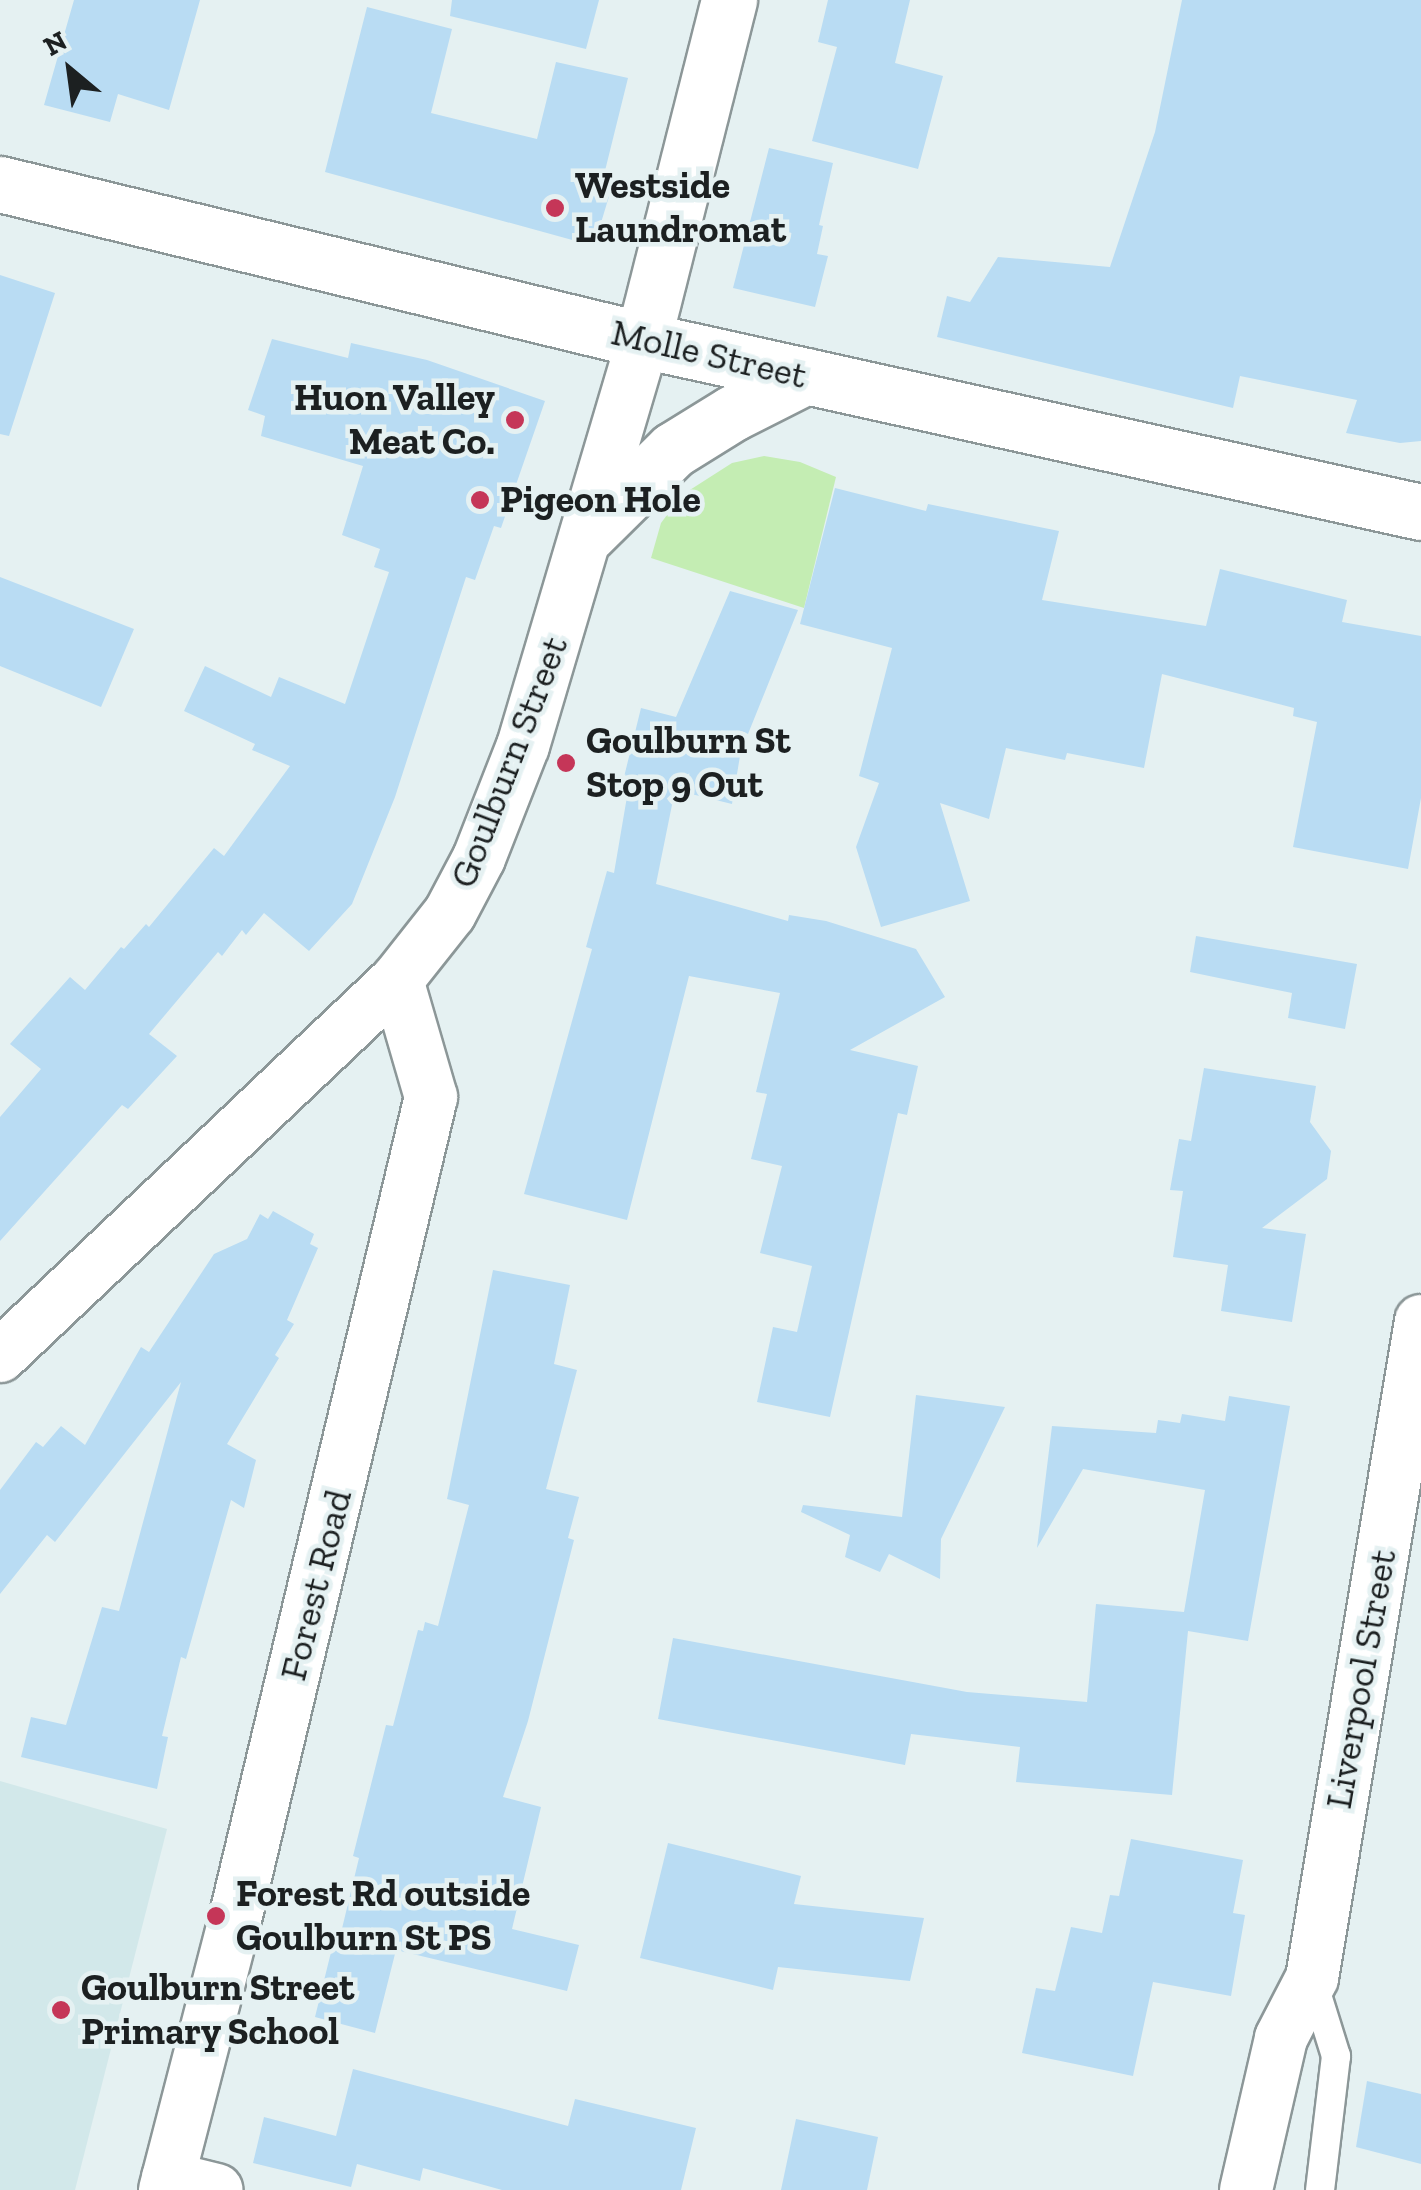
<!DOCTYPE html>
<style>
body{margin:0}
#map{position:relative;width:1421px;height:2190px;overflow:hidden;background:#e5f1f2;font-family:"Zilla Slab",serif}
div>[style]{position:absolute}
.built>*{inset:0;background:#d2e8ea}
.green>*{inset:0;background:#c4edb3}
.building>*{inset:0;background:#b9dcf3}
.roads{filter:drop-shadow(2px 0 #8c9798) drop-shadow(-2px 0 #8c9798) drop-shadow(0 2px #8c9798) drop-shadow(0 -2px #8c9798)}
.service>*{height:28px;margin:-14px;padding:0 14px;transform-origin:14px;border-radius:14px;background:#fff}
.minor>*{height:52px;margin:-26px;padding:0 26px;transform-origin:26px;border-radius:26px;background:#fff}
.tertiary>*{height:55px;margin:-27.5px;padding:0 27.5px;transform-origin:27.5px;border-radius:27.5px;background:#fff}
.dots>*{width:28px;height:28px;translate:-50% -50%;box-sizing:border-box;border:5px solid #e5f1f2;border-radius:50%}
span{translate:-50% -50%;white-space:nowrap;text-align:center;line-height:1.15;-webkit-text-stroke:9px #e5f1f2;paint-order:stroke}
.poi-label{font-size:38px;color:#1c2021;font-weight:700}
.left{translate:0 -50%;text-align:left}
.right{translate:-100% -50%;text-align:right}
.street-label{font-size:38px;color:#1c2021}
.north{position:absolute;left:20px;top:20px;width:100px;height:100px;-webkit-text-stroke:8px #e5f1f2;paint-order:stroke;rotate:331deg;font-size:28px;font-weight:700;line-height:40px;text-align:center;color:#1c2021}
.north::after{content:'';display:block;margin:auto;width:35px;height:45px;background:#1c2021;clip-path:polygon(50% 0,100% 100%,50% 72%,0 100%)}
</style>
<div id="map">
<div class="built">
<div style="clip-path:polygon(0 1781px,167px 1829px,75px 2190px,0 2190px)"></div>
</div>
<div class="green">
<div style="clip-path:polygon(764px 456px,800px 462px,836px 477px,804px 608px,651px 558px,661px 523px,682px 495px,732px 463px)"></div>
</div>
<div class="building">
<div style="clip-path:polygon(74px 0,200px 0,169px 110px,118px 94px,110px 122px,44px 105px)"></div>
<div style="clip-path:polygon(452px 0,599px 0,586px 49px,450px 16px)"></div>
<div style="clip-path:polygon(828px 0,910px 0,895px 63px,943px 76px,918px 169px,812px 141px,837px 47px,818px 42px)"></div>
<div style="clip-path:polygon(1182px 0,1421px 0,1421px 441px,1400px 443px,1346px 433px,1357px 400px,1240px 376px,1233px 408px,937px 337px,947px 296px,970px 302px,998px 257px,1110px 267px,1155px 132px)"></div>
<div style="clip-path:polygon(367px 7px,452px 29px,431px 113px,537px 139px,556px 62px,628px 78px,600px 191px,610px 193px,594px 246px,325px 172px)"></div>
<div style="clip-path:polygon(769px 148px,833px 163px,819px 225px,823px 226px,817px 254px,828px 256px,815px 307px,733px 288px)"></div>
<div style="clip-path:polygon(0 275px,55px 293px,9px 436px,0 434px)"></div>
<div style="clip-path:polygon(272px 339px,348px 358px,351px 343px,427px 360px,545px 401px,501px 528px,494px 526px,475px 580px,466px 577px,395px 797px,352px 904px,309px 951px,264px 913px,246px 935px,242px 930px,222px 956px,218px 952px,149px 1034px,177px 1056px,128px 1109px,122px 1105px,0 1241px,0 1117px,41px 1069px,10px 1044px,70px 977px,85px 990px,121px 947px,124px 949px,146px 924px,149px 927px,214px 848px,224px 856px,290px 766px,252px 750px,255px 744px,184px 711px,205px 666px,271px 697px,279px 677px,345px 704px,389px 572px,374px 567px,380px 549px,342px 535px,363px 466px,261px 436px,265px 416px,248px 410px)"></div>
<div style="clip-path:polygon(835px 488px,926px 511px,928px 504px,1059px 531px,1042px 600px,1206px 626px,1220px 569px,1347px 600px,1342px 622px,1421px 636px,1421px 798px,1408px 869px,1293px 847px,1317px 722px,1293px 716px,1294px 708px,1162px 674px,1144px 768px,1067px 753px,1065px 760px,1006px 748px,989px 819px,940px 803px,970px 901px,881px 927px,856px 847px,879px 783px,859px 776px,892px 648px,800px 624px)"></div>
<div style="clip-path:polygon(0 577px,134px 629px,101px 707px,0 666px)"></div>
<div style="clip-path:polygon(730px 591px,798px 610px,748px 734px,744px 732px,732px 804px,675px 790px,656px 884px,788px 921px,789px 915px,826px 921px,916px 949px,945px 997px,850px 1050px,918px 1066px,907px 1115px,898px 1113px,830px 1417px,757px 1402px,773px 1327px,797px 1332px,812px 1266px,760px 1253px,782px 1166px,751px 1159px,767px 1094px,756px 1092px,780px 993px,689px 976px,627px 1220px,524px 1194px,592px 949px,586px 947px,607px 871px,614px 873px,630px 779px,624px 777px,641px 708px,676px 717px)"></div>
<div style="clip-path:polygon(1196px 936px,1357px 964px,1345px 1029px,1288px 1018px,1292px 993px,1190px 972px)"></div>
<div style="clip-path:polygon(1204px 1068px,1316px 1086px,1310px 1122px,1331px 1151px,1327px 1179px,1262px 1228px,1306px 1234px,1292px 1322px,1221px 1311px,1228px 1265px,1173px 1257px,1183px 1191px,1170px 1190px,1179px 1139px,1191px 1141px)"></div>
<div style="clip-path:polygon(273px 1211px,314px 1234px,310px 1244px,318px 1248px,287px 1320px,294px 1324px,275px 1355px,279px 1358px,227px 1444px,256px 1460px,244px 1508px,231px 1500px,186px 1659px,181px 1657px,162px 1736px,168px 1737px,157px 1789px,21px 1757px,31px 1717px,66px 1725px,102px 1607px,119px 1611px,181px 1382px,55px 1542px,47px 1535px,0 1594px,0 1490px,36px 1442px,43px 1447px,61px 1426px,85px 1445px,141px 1347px,149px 1352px,214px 1254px,247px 1239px,260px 1214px,268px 1219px)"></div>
<div style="clip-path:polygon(493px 1270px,570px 1285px,554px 1364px,577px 1370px,546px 1489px,579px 1497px,568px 1538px,574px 1540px,528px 1721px,503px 1797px,541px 1807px,512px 1929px,579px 1945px,567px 1991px,396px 1950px,375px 2033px,315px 2017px,334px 1940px,339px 1941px,359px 1858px,353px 1856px,386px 1725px,393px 1726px,418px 1630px,423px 1631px,425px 1622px,438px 1626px,469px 1505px,447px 1499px)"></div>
<div style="clip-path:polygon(916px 1395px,1005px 1407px,941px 1539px,940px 1579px,889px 1554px,880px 1572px,845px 1557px,850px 1535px,801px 1512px,803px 1505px,902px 1517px)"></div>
<div style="clip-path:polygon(1229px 1396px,1290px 1406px,1248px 1641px,1188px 1631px,1172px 1795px,1016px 1782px,1020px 1747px,911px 1734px,905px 1765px,658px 1719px,673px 1638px,967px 1692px,1087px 1702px,1096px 1604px,1184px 1612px,1205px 1490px,1083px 1469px,1037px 1548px,1052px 1426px,1156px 1433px,1158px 1420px,1180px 1423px,1182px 1414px,1225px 1421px)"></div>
<div style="clip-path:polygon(1131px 1839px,1243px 1860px,1233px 1913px,1245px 1915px,1231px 1996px,1153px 1982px,1133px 2076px,1022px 2053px,1036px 1988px,1055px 1991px,1071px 1927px,1102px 1933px,1110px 1895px,1119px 1896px)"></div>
<div style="clip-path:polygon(668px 1843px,801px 1876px,794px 1904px,924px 1918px,910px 1981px,778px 1967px,773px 1990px,640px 1958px)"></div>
<div style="clip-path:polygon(353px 2069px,568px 2126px,575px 2099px,696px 2128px,681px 2190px,502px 2190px,423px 2168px,420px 2181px,357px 2164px,351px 2187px,253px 2163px,264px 2117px,336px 2136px)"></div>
<div style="clip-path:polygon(1367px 2081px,1421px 2094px,1421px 2164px,1356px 2147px)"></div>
<div style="clip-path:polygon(796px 2119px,878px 2137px,867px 2190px,781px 2190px)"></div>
</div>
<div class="roads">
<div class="service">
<div style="left:1312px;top:1979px;width:81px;rotate:72.7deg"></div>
<div style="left:1336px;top:2056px;width:135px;rotate:96.8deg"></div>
</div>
<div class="minor">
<div style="left:0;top:1356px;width:547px;rotate:-43.44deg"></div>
<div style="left:397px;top:980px;width:85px;rotate:-51.7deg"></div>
<div style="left:450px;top:913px;width:62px;rotate:-62.2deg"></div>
<div style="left:479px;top:858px;width:120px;rotate:-68.6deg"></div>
<div style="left:523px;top:746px;width:423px;rotate:-73.5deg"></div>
<div style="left:168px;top:2178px;width:50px;rotate:13.8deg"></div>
<div style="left:165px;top:2190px;width:280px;rotate:-75.5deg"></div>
<div style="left:235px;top:1919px;width:845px;rotate:-76.59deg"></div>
<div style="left:431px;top:1097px;width:122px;rotate:-106.2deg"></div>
<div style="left:1246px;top:2190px;width:156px;rotate:-77deg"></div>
<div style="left:1281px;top:2038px;width:68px;rotate:-62.7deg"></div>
<div style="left:1312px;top:1978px;width:666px;rotate:-80.58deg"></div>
</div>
<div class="tertiary">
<div style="left:0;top:184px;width:662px;rotate:13.64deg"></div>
<div style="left:643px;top:340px;width:797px;rotate:12.47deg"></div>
<div style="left:643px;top:340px;width:351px;rotate:-75.8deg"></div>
<div style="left:588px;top:534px;width:120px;rotate:-44.7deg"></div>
<div style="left:673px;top:450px;width:70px;rotate:-31.7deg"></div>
<div style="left:733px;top:413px;width:82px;rotate:-26.9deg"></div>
</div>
</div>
<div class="dots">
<div style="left:555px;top:208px;background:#c53658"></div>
<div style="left:515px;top:420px;background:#c53658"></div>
<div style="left:480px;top:500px;background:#c53658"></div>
<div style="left:566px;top:763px;background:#c53658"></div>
<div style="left:216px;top:1916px;background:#c53658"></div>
<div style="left:61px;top:2010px;background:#c53658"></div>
</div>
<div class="poi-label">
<span class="left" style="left:575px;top:208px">Westside<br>Laundromat</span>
<span class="right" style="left:495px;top:420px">Huon Valley<br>Meat Co.</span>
<span class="left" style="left:500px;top:500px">Pigeon Hole</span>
<span class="left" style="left:586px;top:763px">Goulburn St<br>Stop 9 Out</span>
<span class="left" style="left:236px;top:1916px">Forest Rd outside<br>Goulburn St PS</span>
<span class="left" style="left:81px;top:2010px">Goulburn Street<br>Primary School</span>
</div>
<div class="street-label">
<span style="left:709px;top:354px;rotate:13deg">Molle Street</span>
<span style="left:509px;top:762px;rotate:-69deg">Goulburn Street</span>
<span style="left:316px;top:1585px;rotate:-76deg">Forest Road</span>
<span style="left:1361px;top:1679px;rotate:-80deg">Liverpool Street</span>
</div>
<div class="north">N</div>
</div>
